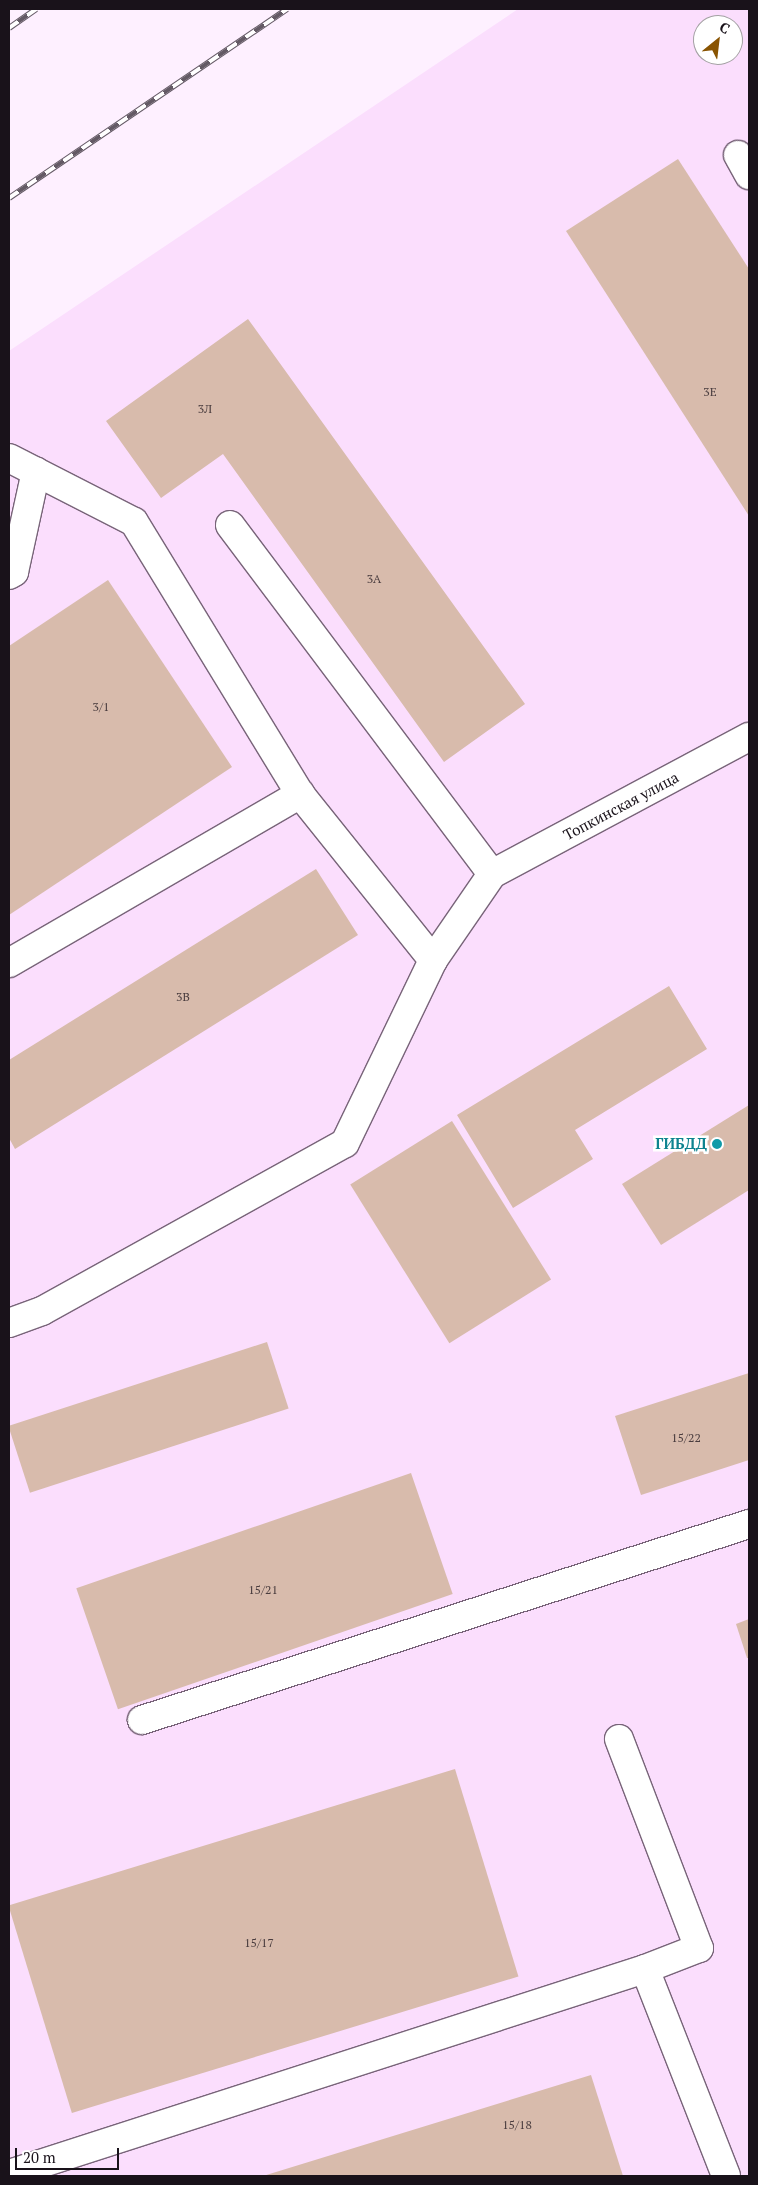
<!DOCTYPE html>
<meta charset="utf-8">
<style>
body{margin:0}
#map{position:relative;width:758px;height:2185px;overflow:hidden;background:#fef0ff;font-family:"PT Serif",serif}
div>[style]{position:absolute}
.built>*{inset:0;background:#fbdefd}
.building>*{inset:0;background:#d8bbac;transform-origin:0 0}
.roads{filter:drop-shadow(1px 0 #786479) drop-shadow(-1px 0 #786479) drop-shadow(0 1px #786479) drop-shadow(0 -1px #786479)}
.minor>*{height:28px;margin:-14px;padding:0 14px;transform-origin:14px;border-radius:14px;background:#fff}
.rail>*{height:5.5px;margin-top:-2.75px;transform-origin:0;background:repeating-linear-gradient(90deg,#fff 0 11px,#645a65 0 22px);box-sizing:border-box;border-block:1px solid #645a65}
.dots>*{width:14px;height:14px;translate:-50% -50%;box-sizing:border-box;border:2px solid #fff;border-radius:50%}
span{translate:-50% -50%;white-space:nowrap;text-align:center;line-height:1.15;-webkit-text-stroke:5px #fff;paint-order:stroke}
.number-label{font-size:12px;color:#493c3e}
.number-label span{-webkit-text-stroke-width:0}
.street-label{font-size:15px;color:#19121a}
.culture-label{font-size:15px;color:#0d838f;font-weight:700}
.right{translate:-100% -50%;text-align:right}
.frame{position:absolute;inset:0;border:10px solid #19121a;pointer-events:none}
.north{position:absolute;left:693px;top:15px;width:50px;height:50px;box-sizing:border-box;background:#fff;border:1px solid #a3a0a3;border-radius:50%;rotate:29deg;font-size:14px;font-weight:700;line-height:20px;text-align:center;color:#19121a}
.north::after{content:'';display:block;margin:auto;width:18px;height:22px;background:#895402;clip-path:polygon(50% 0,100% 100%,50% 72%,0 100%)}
.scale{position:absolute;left:15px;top:2148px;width:104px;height:22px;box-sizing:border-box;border:2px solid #19121a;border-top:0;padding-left:6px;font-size:15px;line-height:18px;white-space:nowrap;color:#19121a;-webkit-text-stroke:4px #fff;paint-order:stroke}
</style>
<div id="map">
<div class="built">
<div style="clip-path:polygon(evenodd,518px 9px,749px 9px,749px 2176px,9px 2176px,9px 351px,518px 9px,703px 25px,733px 25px,733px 55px,703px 55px,703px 25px)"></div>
</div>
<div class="building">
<div style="clip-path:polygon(678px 159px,749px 269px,749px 516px,566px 231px)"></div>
<div style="clip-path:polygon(248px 319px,525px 704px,444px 762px,223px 454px,161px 498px,106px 421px)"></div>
<div style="clip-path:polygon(108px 580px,232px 767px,9px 915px,9px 646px)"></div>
<div style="clip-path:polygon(316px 869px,358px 935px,15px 1149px,9px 1138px,9px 1060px)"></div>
<div style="clip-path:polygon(669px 986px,707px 1049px,575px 1130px,593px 1159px,513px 1208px,457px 1115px)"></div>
<div style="clip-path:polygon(749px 1105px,749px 1190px,661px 1245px,622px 1184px)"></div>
<div style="left:452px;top:1121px;width:187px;height:120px;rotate:58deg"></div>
<div style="left:267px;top:1342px;width:70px;height:272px;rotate:72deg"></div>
<div style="clip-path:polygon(749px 1373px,749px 1460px,641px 1495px,615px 1416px)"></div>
<div style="left:411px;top:1473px;width:128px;height:354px;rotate:71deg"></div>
<div style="clip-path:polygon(749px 1619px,749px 1658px,747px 1658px,736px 1624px)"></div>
<div style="left:455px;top:1769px;width:217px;height:467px;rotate:73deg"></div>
<div style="clip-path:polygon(591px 2075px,623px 2176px,263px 2176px)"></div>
</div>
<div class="roads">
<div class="minor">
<div style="left:738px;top:155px;width:23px;rotate:61deg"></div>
<div style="left:9px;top:458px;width:140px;rotate:27.1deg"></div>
<div style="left:134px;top:522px;width:319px;rotate:58.6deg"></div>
<div style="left:300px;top:794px;width:213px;rotate:51.3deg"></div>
<div style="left:230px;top:525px;width:436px;rotate:53.1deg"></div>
<div style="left:9px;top:575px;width:6px;rotate:-31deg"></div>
<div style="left:14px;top:572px;width:103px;rotate:-77.7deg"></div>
<div style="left:9px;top:963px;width:337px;rotate:-30.1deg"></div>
<div style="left:9px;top:1323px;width:35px;rotate:-20deg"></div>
<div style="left:42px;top:1311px;width:346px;rotate:-29deg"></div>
<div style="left:345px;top:1143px;width:203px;rotate:-64.3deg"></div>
<div style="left:433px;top:960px;width:104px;rotate:-55.5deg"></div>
<div style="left:492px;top:874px;width:291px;rotate:-28.1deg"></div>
<div style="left:142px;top:1720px;width:638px;rotate:-17.9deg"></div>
<div style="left:619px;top:1739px;width:224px;rotate:69.1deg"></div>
<div style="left:699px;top:1948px;width:58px;rotate:158.7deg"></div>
<div style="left:9px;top:2174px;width:668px;rotate:-17.87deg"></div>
<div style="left:645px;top:1969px;width:222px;rotate:68.6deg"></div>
</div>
</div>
<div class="rail">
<div style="left:9px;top:28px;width:33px;rotate:-35deg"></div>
<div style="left:9px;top:198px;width:336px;rotate:-34.2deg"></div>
</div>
<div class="dots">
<div style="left:717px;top:1144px;background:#0f9aa8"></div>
</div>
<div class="number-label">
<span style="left:710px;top:392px">3Е</span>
<span style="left:205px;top:409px">3Л</span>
<span style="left:374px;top:579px">3А</span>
<span style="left:101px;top:707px">3/1</span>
<span style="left:183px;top:997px">3В</span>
<span style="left:686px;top:1438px">15/22</span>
<span style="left:263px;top:1590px">15/21</span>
<span style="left:259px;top:1943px">15/17</span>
<span style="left:517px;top:2125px">15/18</span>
</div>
<div class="street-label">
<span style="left:621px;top:806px;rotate:-28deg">Топкинская улица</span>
</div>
<div class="culture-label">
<span class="right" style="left:707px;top:1144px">ГИБДД</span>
</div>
<div class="frame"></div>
<div class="north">С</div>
<div class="scale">20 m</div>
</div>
